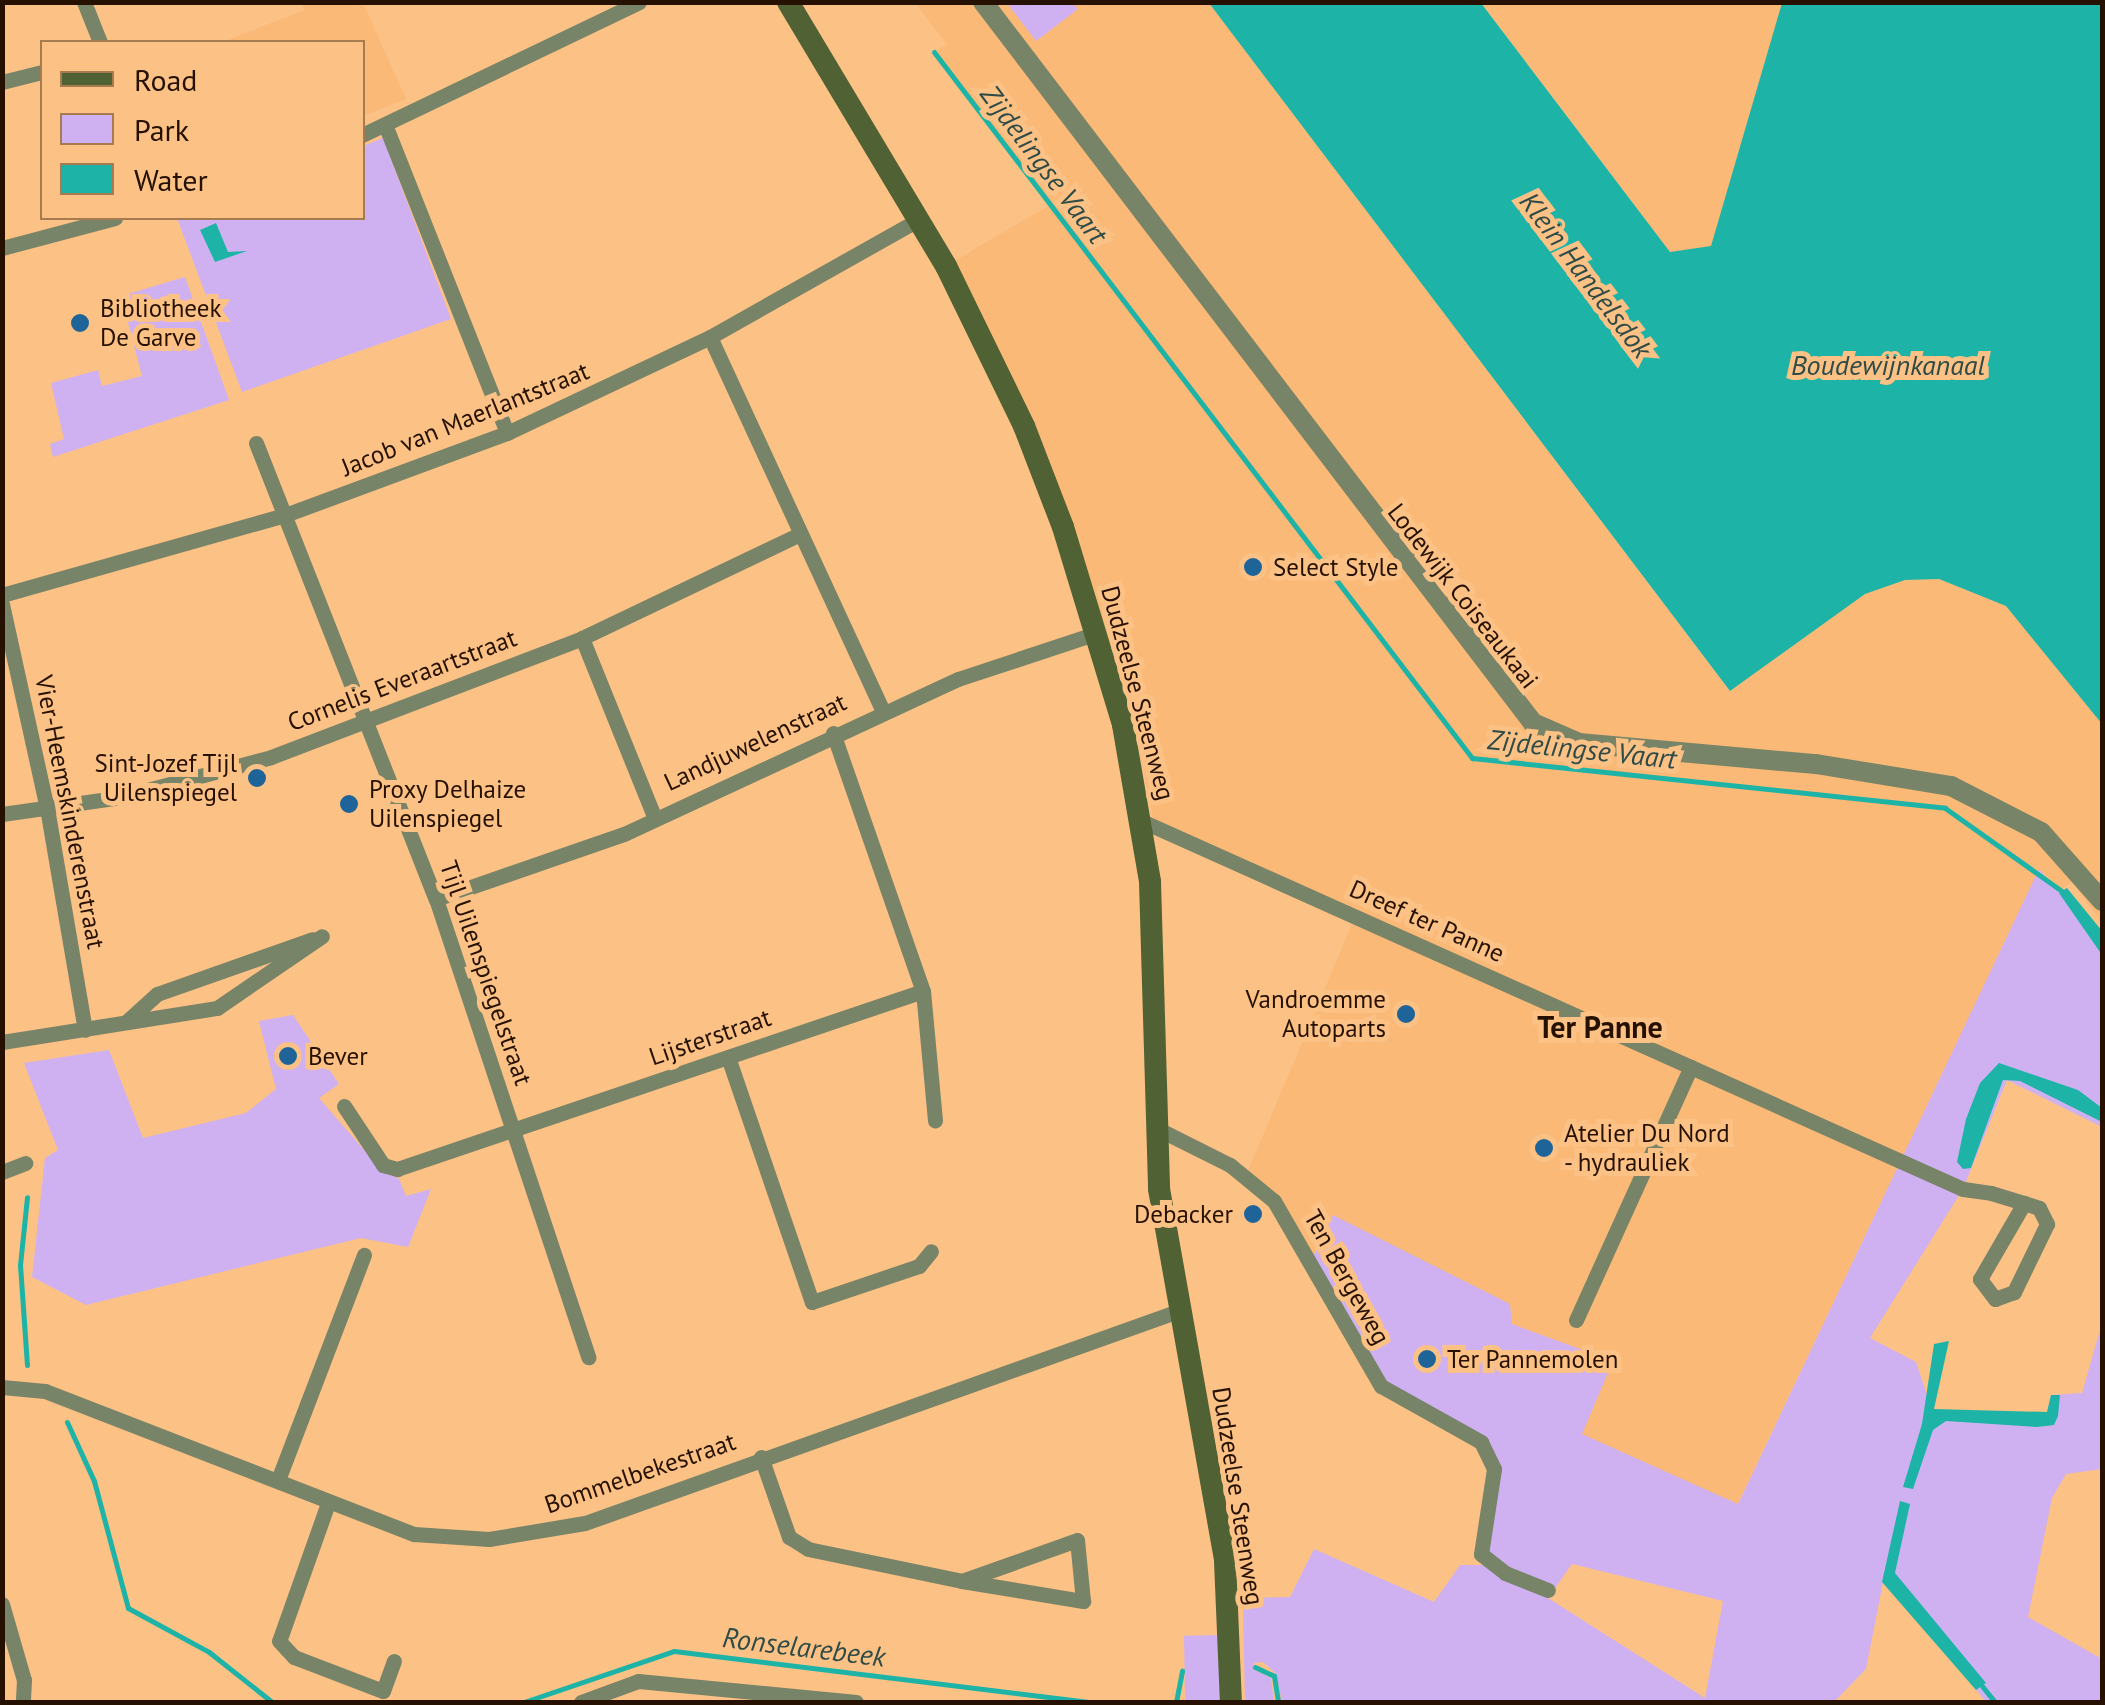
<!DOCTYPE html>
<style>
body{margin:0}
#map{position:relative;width:2105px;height:1705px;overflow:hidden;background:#fcc185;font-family:"PT Sans",sans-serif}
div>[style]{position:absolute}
.built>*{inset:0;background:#fab976}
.green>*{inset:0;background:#cfb1f2;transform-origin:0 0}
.water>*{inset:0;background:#1db4a7}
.stream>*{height:5px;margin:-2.5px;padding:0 2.5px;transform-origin:2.5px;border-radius:2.5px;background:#1db4a7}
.minor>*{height:15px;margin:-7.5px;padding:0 7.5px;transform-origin:7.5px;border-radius:7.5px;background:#788467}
.tertiary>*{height:20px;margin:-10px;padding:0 10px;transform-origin:10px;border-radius:10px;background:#788467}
.secondary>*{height:22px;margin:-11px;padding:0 11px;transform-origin:11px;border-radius:11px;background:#506134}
.dots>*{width:28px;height:28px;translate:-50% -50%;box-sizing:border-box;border:5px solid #fcc185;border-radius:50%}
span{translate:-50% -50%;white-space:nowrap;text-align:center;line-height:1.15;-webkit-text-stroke:10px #fcc185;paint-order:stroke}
.poi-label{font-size:25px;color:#261100}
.left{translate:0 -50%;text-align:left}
.right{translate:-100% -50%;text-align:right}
.street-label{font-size:25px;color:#261100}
.water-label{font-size:28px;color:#2e4b47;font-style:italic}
.quarter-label{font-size:30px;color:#261100;font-weight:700}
.frame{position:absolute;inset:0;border:5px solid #261100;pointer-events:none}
.legend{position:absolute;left:40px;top:40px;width:325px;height:180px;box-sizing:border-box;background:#fcc185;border:2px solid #a67b50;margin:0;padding:12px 18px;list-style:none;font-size:30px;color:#261100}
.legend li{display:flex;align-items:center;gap:20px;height:50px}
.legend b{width:50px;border:2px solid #a67b50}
</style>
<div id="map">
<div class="built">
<div style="clip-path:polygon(302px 3px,363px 3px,406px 99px,363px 116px,362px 42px,223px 42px,304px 10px)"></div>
<div style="clip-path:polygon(915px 3px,1209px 3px,1729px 691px,1865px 594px,1905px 580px,1939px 579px,2006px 606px,2102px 724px,2102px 923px,2072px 882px,2062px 889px,2039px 870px,1737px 1505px,1581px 1434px,1612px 1361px,1512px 1324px,1332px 1215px,1312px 1259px,1294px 1227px,1245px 1178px,1355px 917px,1155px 826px,1120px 658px,1097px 633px,1063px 527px,946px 266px,1048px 206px,1077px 242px,934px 52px,947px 44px)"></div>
<div style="clip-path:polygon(1482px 3px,1782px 3px,1711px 247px,1670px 252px)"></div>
</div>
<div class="green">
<div style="clip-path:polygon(1007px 3px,1073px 3px,1078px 9px,1036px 41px)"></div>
<div style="clip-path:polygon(383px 138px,451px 319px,242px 392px,177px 218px,362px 218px,363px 146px)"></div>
<div style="clip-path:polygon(185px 277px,229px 400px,53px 457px,50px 444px,64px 439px,51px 383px,98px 370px,102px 386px,142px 376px,121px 296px)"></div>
<div style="clip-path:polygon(evenodd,2039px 869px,2102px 943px,2102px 1127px,2007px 1080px,1963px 1189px,1870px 1338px,1916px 1362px,1934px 1416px,2047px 1412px,2051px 1395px,2082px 1393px,2102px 1323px,2102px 1469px,2066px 1474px,2052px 1498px,2028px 1617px,2102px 1659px,2102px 1702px,1986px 1702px,1884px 1577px,1866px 1669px,1834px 1702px,1282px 1702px,1276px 1674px,1263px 1662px,1254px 1663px,1255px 1670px,1271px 1678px,1274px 1702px,1245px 1702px,1243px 1607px,1249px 1598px,1290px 1597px,1314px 1549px,1434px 1602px,1460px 1565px,1490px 1565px,1481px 1554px,1489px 1452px,1394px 1397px,1312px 1259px,1333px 1215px,1510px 1304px,1512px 1324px,1613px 1361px,1582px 1434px,1738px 1504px,2039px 869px,1572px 1564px,1723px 1601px,1705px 1698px,1548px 1598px,1572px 1564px)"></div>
<div style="clip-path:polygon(293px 1015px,339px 1084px,319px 1098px,378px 1166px,399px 1179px,406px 1196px,431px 1189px,408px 1247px,361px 1238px,86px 1305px,32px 1277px,45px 1158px,58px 1150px,24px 1063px,109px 1050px,143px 1138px,246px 1113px,276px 1089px,259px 1021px)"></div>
<div style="left:1220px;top:1635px;width:67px;height:36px;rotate:89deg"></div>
</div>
<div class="water">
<div style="clip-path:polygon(1209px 3px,1481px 3px,1670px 252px,1711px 246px,1782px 3px,2102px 3px,2102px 724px,2006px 606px,1939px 579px,1905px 580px,1865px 594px,1730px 691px)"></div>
<div style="clip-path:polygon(216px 223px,228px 252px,247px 251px,215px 262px,200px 230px)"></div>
<div style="clip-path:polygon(2067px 888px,2102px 931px,2102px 955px,2059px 893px)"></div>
<div style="clip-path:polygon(1999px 1063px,2078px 1090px,2102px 1108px,2102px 1122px,2020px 1081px,2003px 1080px,1971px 1168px,1963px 1169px,1957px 1162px,1966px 1119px,1980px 1083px)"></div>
<div style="clip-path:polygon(1949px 1341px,1934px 1409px,2047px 1412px,2051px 1395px,2060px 1395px,2058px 1416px,2054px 1425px,2037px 1427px,1946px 1421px,1933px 1430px,1913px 1489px,1903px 1487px,1922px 1424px,1934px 1344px)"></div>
<div style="clip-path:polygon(1900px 1501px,1910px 1504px,1895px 1573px,1986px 1683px,1976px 1690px,1882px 1582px)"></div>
</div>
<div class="stream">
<div style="left:934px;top:52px;width:888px;rotate:52.69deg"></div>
<div style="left:1472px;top:758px;width:476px;rotate:6deg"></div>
<div style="left:1945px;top:808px;width:148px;rotate:35.4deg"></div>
<div style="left:27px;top:1365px;width:100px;rotate:-94deg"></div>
<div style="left:20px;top:1265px;width:68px;rotate:-84.1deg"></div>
<div style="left:67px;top:1422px;width:65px;rotate:65.4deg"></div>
<div style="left:94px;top:1481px;width:131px;rotate:75deg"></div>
<div style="left:128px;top:1608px;width:92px;rotate:28.5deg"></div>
<div style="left:209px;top:1652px;width:80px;rotate:38.4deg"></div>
<div style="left:1255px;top:1667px;width:21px;rotate:25deg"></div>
<div style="left:1274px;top:1676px;width:26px;rotate:81deg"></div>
<div style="left:1982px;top:1686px;width:21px;rotate:51deg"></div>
<div style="left:524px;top:1702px;width:158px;rotate:-18.8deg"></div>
<div style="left:674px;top:1651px;width:416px;rotate:7deg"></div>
<div style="left:1176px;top:1702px;width:32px;rotate:-79deg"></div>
</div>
<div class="minor">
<div style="left:84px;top:2px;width:43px;rotate:68.2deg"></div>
<div style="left:2px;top:82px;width:41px;rotate:-14deg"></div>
<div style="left:386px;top:127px;width:329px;rotate:68.4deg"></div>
<div style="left:362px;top:135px;width:307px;rotate:-25.6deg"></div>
<div style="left:2px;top:248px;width:117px;rotate:-14.9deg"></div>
<div style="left:710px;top:337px;width:412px;rotate:65.2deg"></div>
<div style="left:256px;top:443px;width:490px;rotate:68.5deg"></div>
<div style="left:436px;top:899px;width:483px;rotate:71.6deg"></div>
<div style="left:2px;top:595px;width:294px;rotate:-15.8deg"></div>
<div style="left:285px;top:515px;width:237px;rotate:-20.3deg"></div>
<div style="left:507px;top:433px;width:225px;rotate:-25.3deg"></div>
<div style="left:710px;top:337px;width:239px;rotate:-29.4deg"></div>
<div style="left:2px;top:604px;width:209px;rotate:77.6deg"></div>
<div style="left:47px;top:808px;width:225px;rotate:80.3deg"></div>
<div style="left:582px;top:638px;width:192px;rotate:68deg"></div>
<div style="left:833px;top:733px;width:273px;rotate:70.8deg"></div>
<div style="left:923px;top:991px;width:130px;rotate:84.7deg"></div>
<div style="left:2px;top:814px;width:120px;rotate:-8.1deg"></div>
<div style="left:121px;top:797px;width:155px;rotate:-14.9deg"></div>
<div style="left:271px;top:757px;width:333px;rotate:-20.9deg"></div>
<div style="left:582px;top:638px;width:242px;rotate:-25.5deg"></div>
<div style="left:1144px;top:822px;width:897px;rotate:24.14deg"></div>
<div style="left:1963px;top:1189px;width:28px;rotate:8deg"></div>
<div style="left:1991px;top:1193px;width:34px;rotate:17deg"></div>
<div style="left:2024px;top:1203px;width:16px;rotate:18deg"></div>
<div style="left:2039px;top:1208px;width:18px;rotate:63deg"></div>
<div style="left:2047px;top:1224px;width:76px;rotate:115.9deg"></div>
<div style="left:2014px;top:1292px;width:20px;rotate:160deg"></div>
<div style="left:1995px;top:1299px;width:25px;rotate:-127deg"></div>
<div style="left:1980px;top:1279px;width:88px;rotate:-59.9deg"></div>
<div style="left:436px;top:899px;width:199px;rotate:-19.1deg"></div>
<div style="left:624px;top:834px;width:368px;rotate:-24.9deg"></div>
<div style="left:958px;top:679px;width:146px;rotate:-18.3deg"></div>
<div style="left:126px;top:1022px;width:42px;rotate:-42.1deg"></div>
<div style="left:157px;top:994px;width:165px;rotate:-19.4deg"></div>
<div style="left:2px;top:1042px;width:218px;rotate:-9deg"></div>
<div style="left:217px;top:1008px;width:127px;rotate:-34.4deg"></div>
<div style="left:728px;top:1057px;width:259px;rotate:71.1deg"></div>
<div style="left:812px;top:1302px;width:113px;rotate:-18.6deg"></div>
<div style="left:919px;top:1266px;width:19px;rotate:-51deg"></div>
<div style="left:344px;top:1106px;width:71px;rotate:56.5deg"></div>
<div style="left:383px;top:1165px;width:15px;rotate:16deg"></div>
<div style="left:397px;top:1169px;width:555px;rotate:-18.7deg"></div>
<div style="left:1156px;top:1128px;width:83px;rotate:26.6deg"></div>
<div style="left:1230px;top:1165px;width:57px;rotate:39.3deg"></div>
<div style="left:1274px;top:1201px;width:214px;rotate:60deg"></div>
<div style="left:1381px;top:1386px;width:115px;rotate:29.2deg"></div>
<div style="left:1481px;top:1442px;width:30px;rotate:64deg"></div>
<div style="left:1494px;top:1469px;width:86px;rotate:98.7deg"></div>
<div style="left:1481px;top:1554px;width:31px;rotate:38deg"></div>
<div style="left:1505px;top:1573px;width:46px;rotate:21.6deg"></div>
<div style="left:2px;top:1172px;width:25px;rotate:-21deg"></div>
<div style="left:1576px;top:1320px;width:278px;rotate:-65.6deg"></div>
<div style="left:2px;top:1387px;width:43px;rotate:5.3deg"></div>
<div style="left:45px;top:1391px;width:396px;rotate:21.2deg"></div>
<div style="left:414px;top:1534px;width:75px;rotate:3.8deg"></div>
<div style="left:489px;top:1539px;width:97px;rotate:-9.5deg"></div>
<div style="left:585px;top:1523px;width:630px;rotate:-19.67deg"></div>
<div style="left:761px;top:1457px;width:85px;rotate:70.7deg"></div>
<div style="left:789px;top:1537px;width:22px;rotate:32deg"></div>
<div style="left:808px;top:1549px;width:157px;rotate:11.7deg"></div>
<div style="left:962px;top:1581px;width:123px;rotate:9.4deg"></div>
<div style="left:1083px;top:1601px;width:61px;rotate:-95.6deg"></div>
<div style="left:1077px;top:1540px;width:122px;rotate:160.4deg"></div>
<div style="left:278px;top:1480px;width:241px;rotate:-69.1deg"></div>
<div style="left:328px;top:1503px;width:146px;rotate:109.5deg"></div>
<div style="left:279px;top:1641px;width:22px;rotate:47deg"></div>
<div style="left:294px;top:1657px;width:95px;rotate:20.9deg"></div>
<div style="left:383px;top:1691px;width:32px;rotate:-70deg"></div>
<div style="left:2px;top:1604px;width:79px;rotate:73.9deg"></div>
<div style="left:24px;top:1680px;width:22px;rotate:93deg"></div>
<div style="left:581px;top:1702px;width:61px;rotate:-20.2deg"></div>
<div style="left:638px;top:1681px;width:219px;rotate:5.5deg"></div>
</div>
<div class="tertiary">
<div style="left:983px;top:2px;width:907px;rotate:52.66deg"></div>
<div style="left:1533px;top:723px;width:50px;rotate:23.5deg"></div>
<div style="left:1579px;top:743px;width:238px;rotate:5.1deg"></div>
<div style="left:1816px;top:764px;width:137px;rotate:9.3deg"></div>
<div style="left:1951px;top:786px;width:101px;rotate:27.1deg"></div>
<div style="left:2041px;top:832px;width:92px;rotate:48.5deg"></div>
</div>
<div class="secondary">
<div style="left:788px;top:2px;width:308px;rotate:59.1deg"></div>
<div style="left:946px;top:266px;width:178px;rotate:64deg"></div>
<div style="left:1024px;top:426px;width:108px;rotate:68.9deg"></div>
<div style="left:1063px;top:527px;width:207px;rotate:73.1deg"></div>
<div style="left:1123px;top:725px;width:159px;rotate:80.2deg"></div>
<div style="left:1150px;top:882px;width:307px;rotate:88.3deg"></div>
<div style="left:1159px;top:1189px;width:378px;rotate:79.9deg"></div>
<div style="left:1225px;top:1561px;width:141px;rotate:87.6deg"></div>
</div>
<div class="dots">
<div style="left:80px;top:323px;background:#1e6498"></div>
<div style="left:1253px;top:567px;background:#1e6498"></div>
<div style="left:257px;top:778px;background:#1e6498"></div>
<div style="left:349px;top:804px;background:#1e6498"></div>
<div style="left:1406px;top:1014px;background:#1e6498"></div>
<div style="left:288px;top:1056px;background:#1e6498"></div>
<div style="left:1544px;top:1148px;background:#1e6498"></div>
<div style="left:1253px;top:1214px;background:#1e6498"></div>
<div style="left:1427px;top:1359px;background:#1e6498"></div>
</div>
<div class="poi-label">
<span class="left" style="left:100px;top:323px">Bibliotheek<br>De Garve</span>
<span class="left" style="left:1273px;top:567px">Select Style</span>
<span class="right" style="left:237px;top:778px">Sint-Jozef Tijl<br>Uilenspiegel</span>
<span class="left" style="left:369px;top:804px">Proxy Delhaize<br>Uilenspiegel</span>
<span class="right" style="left:1386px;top:1014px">Vandroemme<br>Autoparts</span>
<span class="left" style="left:308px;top:1056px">Bever</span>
<span class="left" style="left:1564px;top:1148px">Atelier Du Nord<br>- hydrauliek</span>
<span class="right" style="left:1233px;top:1214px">Debacker</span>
<span class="left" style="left:1447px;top:1359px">Ter Pannemolen</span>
</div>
<div class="street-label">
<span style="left:465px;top:419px;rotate:-22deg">Jacob van Maerlantstraat</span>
<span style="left:1463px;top:596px;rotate:52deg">Lodewijk Coiseaukaai</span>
<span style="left:402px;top:680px;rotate:-21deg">Cornelis Everaartstraat</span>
<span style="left:1138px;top:693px;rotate:75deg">Dudzeelse Steenweg</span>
<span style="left:755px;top:742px;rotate:-25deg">Landjuwelenstraat</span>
<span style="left:70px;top:812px;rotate:79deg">Vier-Heemskinderenstraat</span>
<span style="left:1427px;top:921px;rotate:24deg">Dreef ter Panne</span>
<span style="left:486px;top:973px;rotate:71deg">Tijl Uilenspiegelstraat</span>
<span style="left:710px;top:1037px;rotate:-19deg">Lijsterstraat</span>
<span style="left:1347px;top:1277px;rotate:61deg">Ten Bergeweg</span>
<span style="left:640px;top:1473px;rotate:-19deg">Bommelbekestraat</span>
<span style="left:1238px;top:1496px;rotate:81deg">Dudzeelse Steenweg</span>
</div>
<div class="water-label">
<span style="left:1044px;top:164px;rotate:53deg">Zijdelingse Vaart</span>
<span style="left:1586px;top:275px;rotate:53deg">Klein Handelsdok</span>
<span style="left:1888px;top:365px">Boudewijnkanaal</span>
<span style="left:1582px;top:749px;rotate:6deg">Zijdelingse Vaart</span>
<span style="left:804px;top:1647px;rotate:7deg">Ronselarebeek</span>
</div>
<div class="quarter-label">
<span style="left:1600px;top:1027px">Ter Panne</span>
</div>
<div class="frame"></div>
<ul class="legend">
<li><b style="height:12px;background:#506134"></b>Road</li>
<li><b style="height:28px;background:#cfb1f2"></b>Park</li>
<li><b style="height:28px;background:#1db4a7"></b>Water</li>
</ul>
</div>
